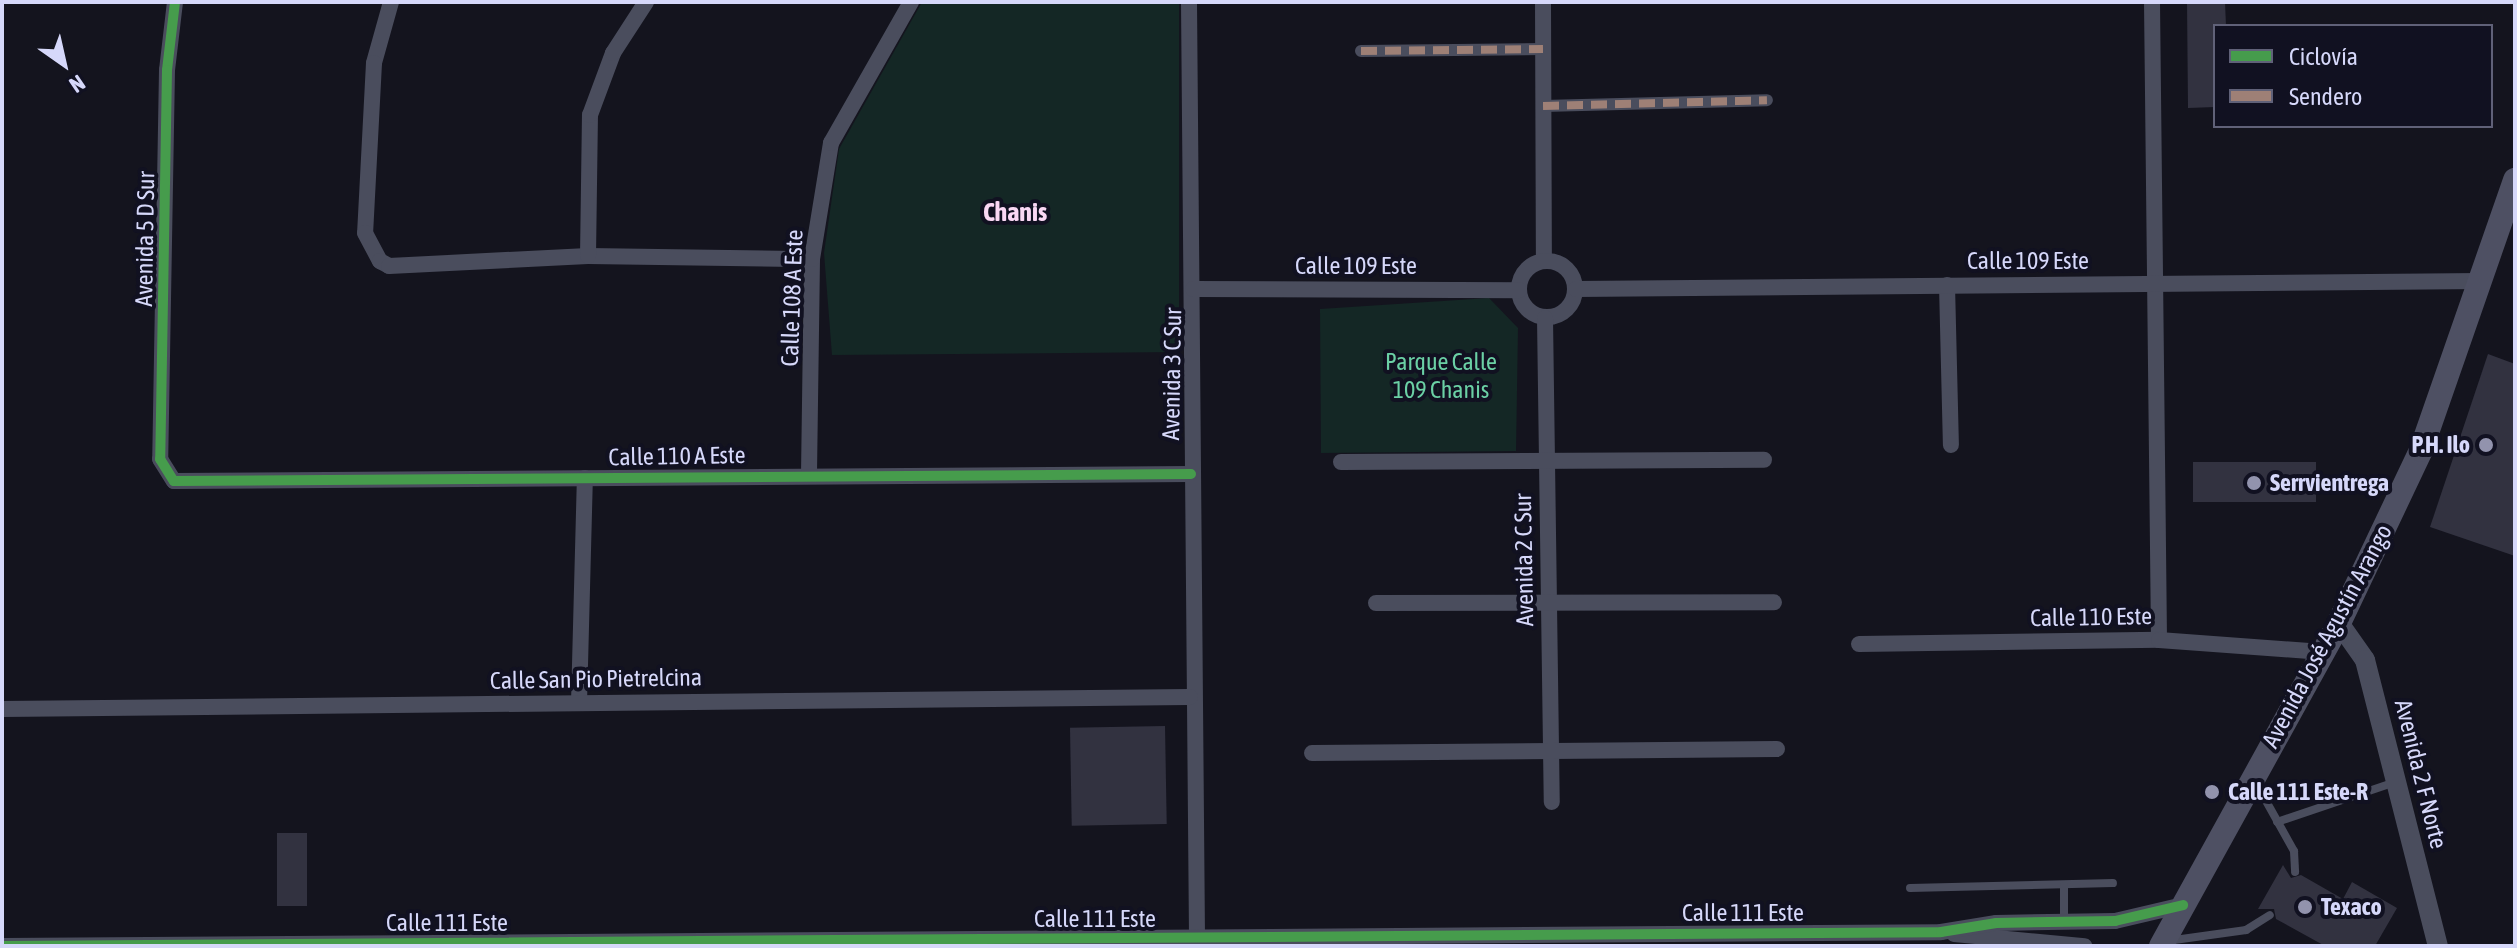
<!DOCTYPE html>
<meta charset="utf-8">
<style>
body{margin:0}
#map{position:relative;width:2517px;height:948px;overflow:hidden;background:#14141e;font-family:"Asap Condensed",sans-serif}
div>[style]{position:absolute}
.green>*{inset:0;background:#142725}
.building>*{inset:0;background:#323240;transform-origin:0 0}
.service>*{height:8px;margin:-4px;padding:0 4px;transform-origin:4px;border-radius:4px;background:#4a4d5d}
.pedestrian>*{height:12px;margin:-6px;padding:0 6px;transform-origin:6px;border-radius:6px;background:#4a4d5d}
.minor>*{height:16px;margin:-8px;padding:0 8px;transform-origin:8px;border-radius:8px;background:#4a4d5d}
.minor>.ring{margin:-8px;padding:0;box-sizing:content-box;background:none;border:16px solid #4a4d5d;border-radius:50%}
.tertiary>*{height:20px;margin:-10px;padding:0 10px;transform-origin:10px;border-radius:10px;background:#4a4d5d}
.secondary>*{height:24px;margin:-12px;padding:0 12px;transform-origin:12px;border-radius:12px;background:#4e5063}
.quiet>*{height:8px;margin-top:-4px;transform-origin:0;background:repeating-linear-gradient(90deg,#9e8076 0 16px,transparent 0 24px)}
.cycleway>*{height:10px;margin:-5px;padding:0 5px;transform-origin:5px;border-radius:5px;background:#469c4c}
.dots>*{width:22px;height:22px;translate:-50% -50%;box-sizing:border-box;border:4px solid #111121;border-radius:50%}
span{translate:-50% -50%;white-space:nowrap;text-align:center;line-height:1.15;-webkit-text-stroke:8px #111121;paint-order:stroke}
.street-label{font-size:24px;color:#d6d8fa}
.park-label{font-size:24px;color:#6bd0a5}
.poi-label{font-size:24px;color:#d6d8fa;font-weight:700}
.right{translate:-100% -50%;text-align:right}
.left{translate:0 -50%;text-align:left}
.neighbourhood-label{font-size:26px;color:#fad8f4;font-weight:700}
.frame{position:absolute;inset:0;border:4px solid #d6d8fa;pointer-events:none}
.legend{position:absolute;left:2213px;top:24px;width:280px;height:104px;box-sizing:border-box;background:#111121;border:2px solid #606178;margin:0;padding:10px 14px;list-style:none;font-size:24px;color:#d6d8fa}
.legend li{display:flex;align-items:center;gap:16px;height:40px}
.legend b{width:40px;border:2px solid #606178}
.north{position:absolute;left:24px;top:24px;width:80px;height:80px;-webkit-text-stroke:6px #111121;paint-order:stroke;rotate:146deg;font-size:22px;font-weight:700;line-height:32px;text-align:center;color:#d6d8fa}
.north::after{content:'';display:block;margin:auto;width:28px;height:36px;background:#d6d8fa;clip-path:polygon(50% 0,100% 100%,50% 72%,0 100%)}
</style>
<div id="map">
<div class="green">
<div style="clip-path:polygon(922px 2px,1179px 2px,1179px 352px,832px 355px,824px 253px,839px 149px)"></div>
<div style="clip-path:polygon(1489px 298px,1518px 328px,1516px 451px,1321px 453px,1320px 309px)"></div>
</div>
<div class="building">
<div style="clip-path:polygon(2187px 2px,2225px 2px,2226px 26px,2215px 26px,2215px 107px,2188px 108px)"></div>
<div style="clip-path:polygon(2488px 354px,2515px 364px,2515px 556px,2430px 527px)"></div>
<div style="left:2316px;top:462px;width:40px;height:123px;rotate:90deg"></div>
<div style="left:1165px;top:726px;width:98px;height:95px;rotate:89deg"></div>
<div style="left:277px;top:833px;width:30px;height:73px"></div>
<div style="clip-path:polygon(2283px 865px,2291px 878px,2301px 875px,2343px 899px,2352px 882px,2397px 908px,2375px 946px,2325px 946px,2276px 919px,2274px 909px,2258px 909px)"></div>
</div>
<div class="service">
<div style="left:2256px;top:783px;width:78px;rotate:60.8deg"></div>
<div style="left:2294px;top:851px;width:21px;rotate:87deg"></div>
<div style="left:2277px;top:822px;width:125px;rotate:-18.7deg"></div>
<div style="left:1910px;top:888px;width:203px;rotate:-1.4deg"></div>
<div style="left:2064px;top:922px;width:36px;rotate:-90deg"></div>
<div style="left:2167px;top:941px;width:80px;rotate:-7.9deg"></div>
<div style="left:2246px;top:930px;width:28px;rotate:-32deg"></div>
</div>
<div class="pedestrian">
<div style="left:1361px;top:51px;width:182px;rotate:-0.6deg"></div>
<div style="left:1543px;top:106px;width:224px;rotate:-1.5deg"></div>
</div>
<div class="minor">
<div style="left:175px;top:2px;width:68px;rotate:96.7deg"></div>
<div style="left:167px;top:70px;width:389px;rotate:91deg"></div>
<div style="left:160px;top:459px;width:26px;rotate:58deg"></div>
<div style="left:174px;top:481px;width:1017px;rotate:-0.39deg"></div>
<div style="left:391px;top:2px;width:63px;rotate:105.6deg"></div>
<div style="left:374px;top:63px;width:170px;rotate:93deg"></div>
<div style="left:365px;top:233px;width:32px;rotate:62deg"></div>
<div style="left:380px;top:261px;width:10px;rotate:29deg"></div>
<div style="left:389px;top:266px;width:199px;rotate:-2.9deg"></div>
<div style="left:588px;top:256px;width:224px;rotate:0.8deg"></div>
<div style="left:1189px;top:2px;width:936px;rotate:89.51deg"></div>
<div style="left:1543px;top:2px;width:259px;rotate:89.8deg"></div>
<div style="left:2152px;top:2px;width:638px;rotate:89.37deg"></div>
<div style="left:588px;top:256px;width:141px;rotate:-89.2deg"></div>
<div style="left:590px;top:115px;width:66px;rotate:-69.6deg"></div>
<div style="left:613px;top:53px;width:61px;rotate:-57.1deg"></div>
<div class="ring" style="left:1519px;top:261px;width:40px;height:40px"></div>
<div style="left:1947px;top:285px;width:160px;rotate:88.6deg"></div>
<div style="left:1193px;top:289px;width:326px;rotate:0.2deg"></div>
<div style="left:1576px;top:289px;width:905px;rotate:-0.51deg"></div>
<div style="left:1545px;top:318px;width:484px;rotate:89.2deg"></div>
<div style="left:1341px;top:462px;width:423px;rotate:-0.3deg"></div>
<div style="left:809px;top:474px;width:215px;rotate:-89.2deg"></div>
<div style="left:812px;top:259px;width:118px;rotate:-80.7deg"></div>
<div style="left:831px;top:143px;width:162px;rotate:-60.4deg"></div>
<div style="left:1376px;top:603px;width:398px;rotate:-0.1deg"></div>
<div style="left:1859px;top:644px;width:300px;rotate:-0.8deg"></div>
<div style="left:2159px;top:640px;width:164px;rotate:4.2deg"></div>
<div style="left:579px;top:703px;width:225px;rotate:-88.5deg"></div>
<div style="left:2px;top:709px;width:1188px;rotate:-0.58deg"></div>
<div style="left:1312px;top:753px;width:465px;rotate:-0.5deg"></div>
<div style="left:1954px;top:934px;width:131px;rotate:5.3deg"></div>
<div style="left:4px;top:946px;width:1937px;rotate:-0.41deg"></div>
<div style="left:1941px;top:932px;width:56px;rotate:-9.3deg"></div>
<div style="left:1996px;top:923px;width:119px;rotate:-1deg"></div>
<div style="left:2115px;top:921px;width:70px;rotate:-13.2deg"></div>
</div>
<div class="tertiary">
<div style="left:2339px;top:623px;width:45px;rotate:54.9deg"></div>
<div style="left:2365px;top:660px;width:295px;rotate:75.7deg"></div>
</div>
<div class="secondary">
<div style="left:2161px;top:946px;width:369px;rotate:-61.1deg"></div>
<div style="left:2339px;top:623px;width:191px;rotate:-64.6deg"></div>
<div style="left:2421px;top:450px;width:286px;rotate:-70.8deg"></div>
</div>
<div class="quiet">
<div style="left:1361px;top:51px;width:182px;rotate:-0.6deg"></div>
<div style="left:1543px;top:106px;width:224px;rotate:-1.5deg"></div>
</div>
<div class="cycleway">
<div style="left:175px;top:2px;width:68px;rotate:96.7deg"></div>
<div style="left:167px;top:70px;width:389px;rotate:91deg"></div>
<div style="left:160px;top:459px;width:26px;rotate:58deg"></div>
<div style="left:174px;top:481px;width:1017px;rotate:-0.39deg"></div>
<div style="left:4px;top:946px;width:1937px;rotate:-0.41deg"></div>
<div style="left:1941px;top:932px;width:56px;rotate:-9.3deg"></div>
<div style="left:1996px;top:923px;width:119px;rotate:-1deg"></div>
<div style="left:2115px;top:921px;width:70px;rotate:-13.2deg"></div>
</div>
<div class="dots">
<div style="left:2486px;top:445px;background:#9293ad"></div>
<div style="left:2254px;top:483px;background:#9293ad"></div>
<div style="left:2212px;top:792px;background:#9293ad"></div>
<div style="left:2305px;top:907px;background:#9293ad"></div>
</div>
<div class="street-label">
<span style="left:145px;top:239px;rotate:-89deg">Avenida 5 D Sur</span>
<span style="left:2028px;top:261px">Calle 109 Este</span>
<span style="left:1356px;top:266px">Calle 109 Este</span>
<span style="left:792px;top:298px;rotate:-88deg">Calle 108 A Este</span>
<span style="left:1172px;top:374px;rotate:-89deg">Avenida 3 C Sur</span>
<span style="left:677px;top:456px;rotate:-1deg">Calle 110 A Este</span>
<span style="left:1524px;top:560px;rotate:-91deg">Avenida 2 C Sur</span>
<span style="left:2091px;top:617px;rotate:-1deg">Calle 110 Este</span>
<span style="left:2327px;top:636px;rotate:-62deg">Avenida José Agustín Arango</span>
<span style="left:596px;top:679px;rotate:-1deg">Calle San Pio Pietrelcina</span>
<span style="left:2421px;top:774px;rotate:76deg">Avenida 2 F Norte</span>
<span style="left:1743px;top:913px">Calle 111 Este</span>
<span style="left:1095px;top:919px">Calle 111 Este</span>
<span style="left:447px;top:923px">Calle 111 Este</span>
</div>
<div class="park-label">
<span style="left:1441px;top:376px">Parque Calle<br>109 Chanis</span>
</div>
<div class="poi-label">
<span class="right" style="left:2470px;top:445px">P.H. Ilo</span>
<span class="left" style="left:2270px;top:483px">Serrvientrega</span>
<span class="left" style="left:2228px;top:792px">Calle 111 Este-R</span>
<span class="left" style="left:2321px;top:907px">Texaco</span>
</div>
<div class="neighbourhood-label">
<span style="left:1015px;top:213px">Chanis</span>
</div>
<div class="frame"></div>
<ul class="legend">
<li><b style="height:10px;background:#469c4c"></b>Ciclovía</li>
<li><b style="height:10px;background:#9e8076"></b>Sendero</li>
</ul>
<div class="north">N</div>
</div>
